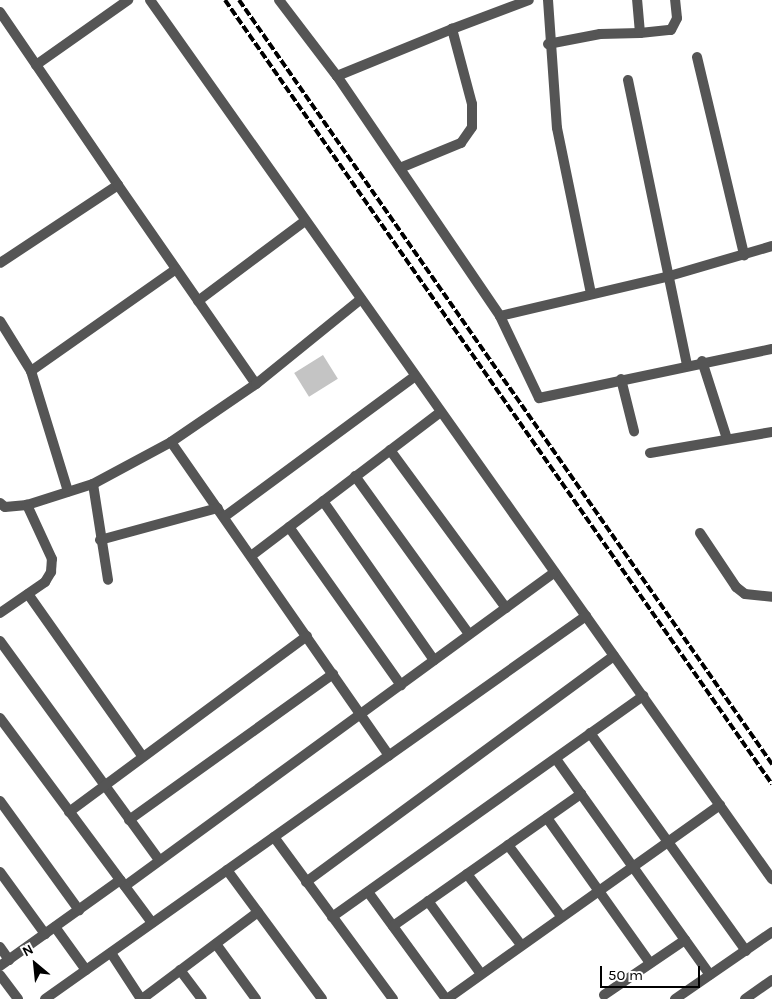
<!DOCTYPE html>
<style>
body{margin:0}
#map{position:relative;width:772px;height:999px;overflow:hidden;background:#fff;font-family:Karla,sans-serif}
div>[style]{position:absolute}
.building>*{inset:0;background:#c4c4c4;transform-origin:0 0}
.street>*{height:10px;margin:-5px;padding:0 5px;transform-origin:5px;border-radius:5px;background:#555}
.rail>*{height:4px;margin-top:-2px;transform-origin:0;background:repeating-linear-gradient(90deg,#000 0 8px,transparent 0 10.5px)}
span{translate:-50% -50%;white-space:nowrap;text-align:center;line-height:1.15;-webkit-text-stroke:4px #fff;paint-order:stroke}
.north{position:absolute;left:10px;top:939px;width:50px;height:50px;-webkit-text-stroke:4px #fff;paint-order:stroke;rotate:332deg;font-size:14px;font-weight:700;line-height:20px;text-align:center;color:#000}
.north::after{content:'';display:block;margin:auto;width:18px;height:22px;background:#000;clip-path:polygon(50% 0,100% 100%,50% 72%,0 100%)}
.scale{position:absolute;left:600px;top:966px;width:100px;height:22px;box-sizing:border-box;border:2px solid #000;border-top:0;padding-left:6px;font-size:15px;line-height:18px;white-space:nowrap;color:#000;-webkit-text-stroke:4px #fff;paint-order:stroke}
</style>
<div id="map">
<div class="building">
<div style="left:323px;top:355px;width:28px;height:34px;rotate:58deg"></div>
</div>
<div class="street">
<div style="left:150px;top:0;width:1077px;rotate:54.72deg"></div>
<div style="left:279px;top:0;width:96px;rotate:52.7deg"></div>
<div style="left:337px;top:76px;width:290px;rotate:55.8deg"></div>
<div style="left:500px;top:316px;width:91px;rotate:64.6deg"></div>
<div style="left:539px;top:398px;width:238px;rotate:-11.9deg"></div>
<div style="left:548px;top:0;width:128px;rotate:86deg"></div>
<div style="left:557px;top:128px;width:169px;rotate:78.4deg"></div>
<div style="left:0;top:12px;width:209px;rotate:55.7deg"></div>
<div style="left:118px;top:185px;width:141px;rotate:146.5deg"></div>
<div style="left:640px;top:33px;width:31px;rotate:-6deg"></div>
<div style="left:671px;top:30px;width:13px;rotate:-63deg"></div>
<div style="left:677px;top:18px;width:18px;rotate:-96deg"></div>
<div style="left:548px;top:44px;width:53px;rotate:-10.9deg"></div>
<div style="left:600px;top:34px;width:40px;rotate:-1.4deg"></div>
<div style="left:640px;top:33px;width:33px;rotate:-95deg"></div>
<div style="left:697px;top:57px;width:204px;rotate:76.6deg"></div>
<div style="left:36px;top:65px;width:113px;rotate:-35.2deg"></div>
<div style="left:337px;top:76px;width:124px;rotate:-22.2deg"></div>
<div style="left:628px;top:80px;width:290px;rotate:78.3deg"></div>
<div style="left:400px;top:168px;width:66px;rotate:-22.3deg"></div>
<div style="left:461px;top:143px;width:19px;rotate:-55deg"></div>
<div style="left:472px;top:127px;width:23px;rotate:-90deg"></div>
<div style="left:472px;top:104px;width:78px;rotate:-104.9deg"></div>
<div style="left:452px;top:29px;width:82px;rotate:-20.6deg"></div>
<div style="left:118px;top:185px;width:242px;rotate:55.3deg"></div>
<div style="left:198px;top:301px;width:134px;rotate:-36.8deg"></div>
<div style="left:500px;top:316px;width:171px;rotate:-13.2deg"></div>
<div style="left:666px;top:277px;width:110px;rotate:-16.3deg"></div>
<div style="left:0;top:321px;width:59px;rotate:58.2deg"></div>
<div style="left:31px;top:371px;width:126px;rotate:72.9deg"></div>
<div style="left:702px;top:361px;width:82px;rotate:72.2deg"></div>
<div style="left:31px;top:371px;width:177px;rotate:-35.1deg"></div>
<div style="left:621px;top:379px;width:54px;rotate:76deg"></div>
<div style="left:171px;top:442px;width:382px;rotate:55.2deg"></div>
<div style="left:390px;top:450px;width:196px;rotate:53.7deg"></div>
<div style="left:650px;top:453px;width:124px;rotate:-9.8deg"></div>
<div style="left:355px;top:476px;width:195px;rotate:54.2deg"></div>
<div style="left:93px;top:484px;width:97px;rotate:81.1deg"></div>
<div style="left:323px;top:501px;width:194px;rotate:55.1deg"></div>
<div style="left:0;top:503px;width:6px;rotate:39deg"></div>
<div style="left:5px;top:507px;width:22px;rotate:-5deg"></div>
<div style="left:27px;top:505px;width:69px;rotate:-17.7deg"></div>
<div style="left:93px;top:484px;width:89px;rotate:-28.3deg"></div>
<div style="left:171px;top:442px;width:103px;rotate:-34.3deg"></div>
<div style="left:256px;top:384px;width:135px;rotate:-39deg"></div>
<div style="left:224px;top:517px;width:237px;rotate:-36.4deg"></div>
<div style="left:289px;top:527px;width:194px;rotate:54.7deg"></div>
<div style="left:700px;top:533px;width:65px;rotate:56.3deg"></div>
<div style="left:736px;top:587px;width:11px;rotate:38deg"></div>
<div style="left:745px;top:594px;width:27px;rotate:6deg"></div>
<div style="left:100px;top:540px;width:122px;rotate:-15.2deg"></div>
<div style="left:251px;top:556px;width:238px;rotate:-37.2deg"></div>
<div style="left:28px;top:594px;width:199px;rotate:54.8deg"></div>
<div style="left:0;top:613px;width:55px;rotate:-34.6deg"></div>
<div style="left:45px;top:582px;width:12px;rotate:-59deg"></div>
<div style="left:51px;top:572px;width:13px;rotate:-86deg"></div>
<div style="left:52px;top:559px;width:60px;rotate:-114.8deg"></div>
<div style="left:0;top:641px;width:271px;rotate:54deg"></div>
<div style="left:0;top:718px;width:255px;rotate:53.4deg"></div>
<div style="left:590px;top:733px;width:268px;rotate:54.4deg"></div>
<div style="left:556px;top:759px;width:265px;rotate:54.5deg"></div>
<div style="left:0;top:801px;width:135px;rotate:54.1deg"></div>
<div style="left:69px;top:812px;width:296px;rotate:-36.5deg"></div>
<div style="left:547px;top:818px;width:178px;rotate:54.6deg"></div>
<div style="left:129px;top:820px;width:251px;rotate:-35.6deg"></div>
<div style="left:274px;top:837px;width:201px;rotate:53.7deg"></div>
<div style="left:508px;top:845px;width:89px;rotate:53.3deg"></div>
<div style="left:227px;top:870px;width:160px;rotate:53.6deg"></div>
<div style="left:0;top:872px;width:77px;rotate:54deg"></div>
<div style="left:467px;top:874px;width:89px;rotate:52.7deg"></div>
<div style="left:306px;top:882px;width:382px;rotate:-36.3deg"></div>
<div style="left:125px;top:886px;width:532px;rotate:-36.14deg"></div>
<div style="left:368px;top:892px;width:132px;rotate:53.9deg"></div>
<div style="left:428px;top:901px;width:90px;rotate:54deg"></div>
<div style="left:332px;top:917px;width:382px;rotate:-35.4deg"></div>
<div style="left:393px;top:926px;width:230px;rotate:-35.1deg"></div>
<div style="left:55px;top:927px;width:53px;rotate:54.2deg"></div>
<div style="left:216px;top:944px;width:68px;rotate:54deg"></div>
<div style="left:0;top:947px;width:16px;rotate:55deg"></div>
<div style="left:111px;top:953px;width:55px;rotate:56.9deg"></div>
<div style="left:0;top:966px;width:148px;rotate:-35.6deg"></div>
<div style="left:180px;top:970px;width:36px;rotate:53deg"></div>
<div style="left:0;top:975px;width:30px;rotate:53deg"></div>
<div style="left:604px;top:995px;width:98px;rotate:-34.2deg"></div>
<div style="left:45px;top:999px;width:663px;rotate:-35.3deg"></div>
<div style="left:142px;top:999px;width:145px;rotate:-36.9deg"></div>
<div style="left:447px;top:999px;width:335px;rotate:-35.4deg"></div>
<div style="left:675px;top:999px;width:118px;rotate:-34.6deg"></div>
<div style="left:745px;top:999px;width:33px;rotate:-35deg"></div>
</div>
<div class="rail">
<div style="left:225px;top:0;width:956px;rotate:55.1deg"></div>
<div style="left:239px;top:0;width:932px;rotate:55.1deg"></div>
</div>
<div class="north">N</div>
<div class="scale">50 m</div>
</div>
